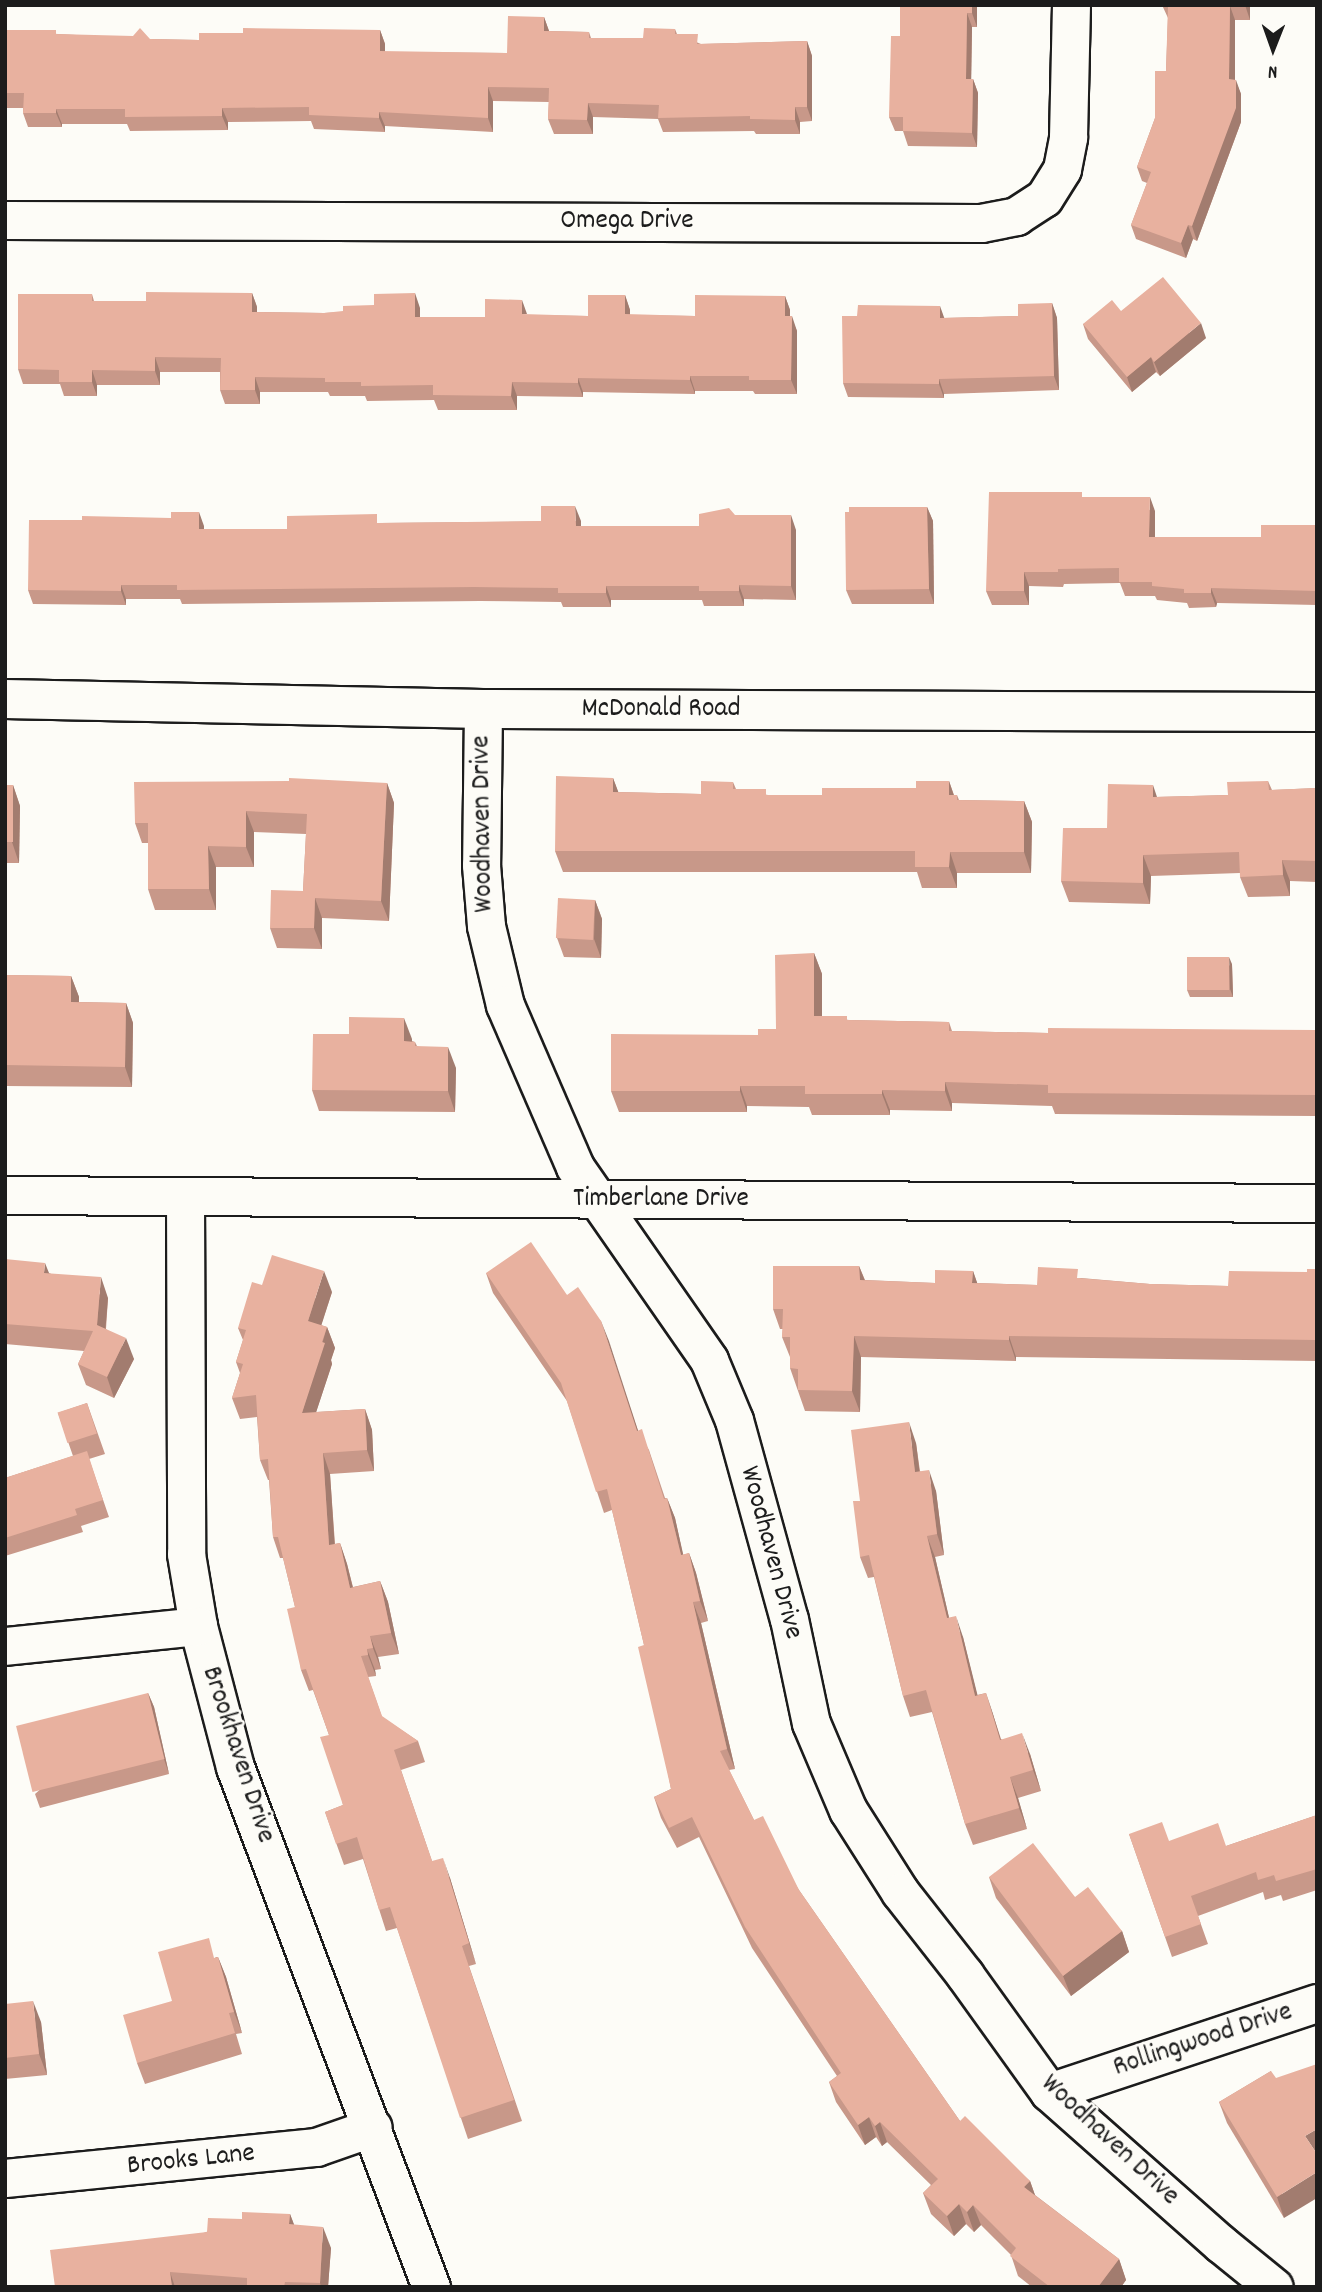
<!DOCTYPE html>
<style>
body{margin:0}
#map{position:relative;width:1322px;height:2292px;overflow:hidden;background:#fdfcf7;font-family:Dekko,sans-serif}
div>[style]{position:absolute}
.roads{filter:drop-shadow(2px 0 #1c1c1c) drop-shadow(-2px 0 #1c1c1c) drop-shadow(0 2px #1c1c1c) drop-shadow(0 -2px #1c1c1c)}
.street>*{height:37px;margin:-18.5px;padding:0 18.5px;transform-origin:18.5px;border-radius:18.5px;background:#fdfcf7}
.secondary>*{height:38px;margin:-19px;padding:0 19px;transform-origin:19px;border-radius:19px;background:#fdfcf7}
.wall>*{inset:0;background:#c89889}
.shaded-wall>*{inset:0;background:#a27c6f}
.building>*{inset:0;background:#e8b19f;transform-origin:0 0}
span{translate:-50% -50%;white-space:nowrap;text-align:center;line-height:1.15;-webkit-text-stroke:5px #fdfcf7;paint-order:stroke}
.street-label{font-size:28px;color:#1c1c1c}
.frame{position:absolute;inset:0;border:7px solid #1c1c1c;pointer-events:none}
.north{position:absolute;left:1238px;top:14px;width:70px;height:70px;-webkit-text-stroke:5px #fdfcf7;paint-order:stroke;rotate:181deg;font-size:19px;font-weight:700;line-height:28px;text-align:center;color:#1c1c1c}
.north::after{content:'';display:block;margin:auto;width:24px;height:32px;background:#1c1c1c;clip-path:polygon(50% 0,100% 100%,50% 72%,0 100%)}
</style>
<div id="map">
<div class="roads">
<div class="street">
<div style="left:5px;top:220px;width:976px;rotate:0.18deg"></div>
<div style="left:981px;top:223px;width:36px;rotate:-11deg"></div>
<div style="left:1016px;top:216px;width:33px;rotate:-33deg"></div>
<div style="left:1044px;top:198px;width:34px;rotate:-58deg"></div>
<div style="left:1062px;top:169px;width:33px;rotate:-79deg"></div>
<div style="left:1068px;top:137px;width:132px;rotate:-88.7deg"></div>
<div style="left:483px;top:709px;width:156px;rotate:90.7deg"></div>
<div style="left:481px;top:865px;width:61px;rotate:85.3deg"></div>
<div style="left:486px;top:926px;width:81px;rotate:76.5deg"></div>
<div style="left:505px;top:1005px;width:176px;rotate:66.6deg"></div>
<div style="left:575px;top:1167px;width:235px;rotate:55.2deg"></div>
<div style="left:709px;top:1360px;width:65px;rotate:67.4deg"></div>
<div style="left:734px;top:1420px;width:206px;rotate:74.6deg"></div>
<div style="left:789px;top:1619px;width:106px;rotate:78.1deg"></div>
<div style="left:811px;top:1723px;width:95px;rotate:67deg"></div>
<div style="left:848px;top:1810px;width:97px;rotate:57.6deg"></div>
<div style="left:900px;top:1892px;width:105px;rotate:51.9deg"></div>
<div style="left:965px;top:1975px;width:144px;rotate:54.3deg"></div>
<div style="left:1049px;top:2092px;width:230px;rotate:41.5deg"></div>
<div style="left:1221px;top:2244px;width:68px;rotate:39.1deg"></div>
<div style="left:5px;top:1195px;width:1312px;rotate:0.35deg"></div>
<div style="left:185px;top:1196px;width:358px;rotate:89.8deg"></div>
<div style="left:186px;top:1554px;width:73px;rotate:80.5deg"></div>
<div style="left:198px;top:1626px;width:146px;rotate:75.3deg"></div>
<div style="left:235px;top:1767px;width:556px;rotate:69.35deg"></div>
<div style="left:5px;top:1646px;width:194px;rotate:-5.9deg"></div>
<div style="left:1049px;top:2092px;width:282px;rotate:-18.4deg"></div>
<div style="left:5px;top:2178px;width:313px;rotate:-5.7deg"></div>
<div style="left:316px;top:2147px;width:60px;rotate:-19.3deg"></div>
</div>
<div class="secondary">
<div style="left:5px;top:699px;width:478px;rotate:1.2deg"></div>
<div style="left:483px;top:709px;width:834px;rotate:0.21deg"></div>
</div>
</div>
<div class="wall">
<div style="clip-path:polygon(977px 5px,977px 27px,972px 27px,971px 79px,973px 79px,978px 93px,977px 147px,908px 146px,903px 131px,895px 131px,889px 117px,900px 36px)"></div>
<div style="clip-path:polygon(1162px 5px,1250px 5px,1250px 20px,1235px 20px,1235px 80px,1241px 94px,1241px 122px,1197px 241px,1193px 239px,1186px 258px,1136px 239px,1131px 225px,1147px 183px,1142px 181px,1137px 167px,1155px 118px,1166px 71px,1168px 18px)"></div>
<div style="clip-path:polygon(544px 17px,549px 31px,589px 32px,591px 38px,643px 38px,675px 29px,677px 34px,701px 44px,807px 41px,812px 56px,812px 121px,800px 122px,800px 134px,756px 134px,754px 131px,663px 132px,658px 119px,593px 117px,593px 134px,554px 134px,548px 119px,549px 102px,493px 101px,493px 132px,385px 126px,385px 132px,314px 129px,311px 121px,228px 122px,228px 130px,130px 131px,127px 124px,62px 124px,62px 127px,28px 127px,23px 113px,23px 108px,5px 108px,5px 30px,58px 34px,150px 39px,199px 40px,243px 33px,380px 30px,385px 44px,385px 52px,507px 53px)"></div>
<div style="clip-path:polygon(252px 293px,257px 307px,257px 312px,324px 313px,420px 308px,420px 317px,485px 317px,527px 315px,588px 316px,625px 295px,630px 310px,630px 315px,695px 316px,785px 296px,790px 310px,790px 316px,797px 331px,797px 394px,755px 394px,753px 391px,695px 391px,695px 394px,583px 392px,583px 397px,517px 396px,517px 410px,438px 410px,434px 400px,367px 401px,365px 396px,330px 396px,328px 392px,260px 392px,260px 404px,225px 404px,220px 390px,220px 372px,160px 372px,160px 385px,97px 385px,97px 396px,64px 396px,60px 384px,23px 384px,18px 369px,92px 294px,94px 301px,146px 301px)"></div>
<div style="clip-path:polygon(1052px 303px,1057px 318px,1059px 390px,944px 394px,944px 398px,848px 397px,843px 383px,945px 318px,1018px 316px)"></div>
<div style="clip-path:polygon(1121px 311px,1206px 338px,1160px 376px,1156px 372px,1132px 392px,1088px 339px,1083px 324px)"></div>
<div style="clip-path:polygon(1084px 497px,1155px 511px,1155px 537px,1261px 537px,1317px 525px,1317px 605px,1217px 603px,1216px 607px,1189px 608px,1187px 603px,1157px 600px,1155px 596px,1125px 596px,1120px 583px,1064px 584px,1063px 587px,1029px 586px,1029px 605px,992px 605px,986px 591px)"></div>
<div style="clip-path:polygon(927px 507px,933px 521px,934px 604px,852px 604px,846px 590px)"></div>
<div style="clip-path:polygon(735px 515px,796px 530px,796px 600px,744px 599px,744px 606px,704px 606px,702px 600px,611px 600px,611px 607px,563px 607px,561px 602px,480px 601px,182px 604px,180px 599px,126px 599px,126px 605px,33px 604px,28px 590px,82px 520px,171px 518px,204px 526px,204px 529px,287px 529px,380px 523px,581px 521px,581px 526px,699px 526px)"></div>
<div style="clip-path:polygon(613px 778px,618px 792px,701px 794px,733px 782px,736px 789px,768px 795px,822px 795px,916px 788px,949px 781px,954px 795px,957px 795px,959px 800px,1024px 801px,1032px 822px,1031px 873px,957px 873px,957px 888px,922px 888px,917px 872px,563px 872px,555px 851px)"></div>
<div style="clip-path:polygon(1268px 781px,1272px 790px,1317px 788px,1317px 882px,1290px 881px,1290px 896px,1248px 897px,1240px 877px,1240px 873px,1151px 876px,1150px 904px,1069px 902px,1061px 881px,1107px 828px,1157px 797px,1228px 795px)"></div>
<div style="clip-path:polygon(387px 783px,394px 803px,389px 921px,322px 918px,322px 949px,277px 948px,270px 928px,303px 891px,306px 834px,254px 832px,254px 867px,216px 867px,216px 910px,155px 910px,148px 889px,148px 843px,142px 843px,135px 823px)"></div>
<div style="clip-path:polygon(5px 785px,13px 785px,20px 806px,19px 863px,5px 863px)"></div>
<div style="clip-path:polygon(595px 900px,602px 919px,601px 958px,564px 957px,557px 938px)"></div>
<div style="clip-path:polygon(814px 953px,822px 974px,822px 1016px,849px 1020px,949px 1022px,952px 1031px,1048px 1033px,1317px 1030px,1317px 1116px,1055px 1114px,1052px 1106px,952px 1103px,952px 1111px,890px 1110px,890px 1115px,812px 1115px,809px 1107px,747px 1106px,747px 1112px,619px 1112px,611px 1091px,776px 1029px)"></div>
<div style="clip-path:polygon(1232px 964px,1233px 997px,1190px 997px,1187px 990px)"></div>
<div style="clip-path:polygon(5px 975px,71px 976px,79px 997px,79px 1002px,126px 1003px,133px 1023px,132px 1087px,5px 1086px)"></div>
<div style="clip-path:polygon(412px 1039px,412px 1041px,415px 1042px,417px 1046px,456px 1068px,455px 1112px,319px 1111px,312px 1090px)"></div>
<div style="clip-path:polygon(5px 1259px,49px 1273px,108px 1298px,106px 1329px,134px 1359px,114px 1398px,86px 1385px,78px 1364px,84px 1351px,5px 1344px)"></div>
<div style="clip-path:polygon(859px 1266px,865px 1280px,935px 1283px,973px 1271px,977px 1283px,1037px 1285px,1081px 1278px,1150px 1284px,1228px 1286px,1307px 1272px,1317px 1269px,1317px 1361px,1016px 1357px,1016px 1361px,861px 1357px,860px 1412px,805px 1411px,790px 1368px,790px 1357px,782px 1337px,783px 1329px,780px 1329px,773px 1309px)"></div>
<div style="clip-path:polygon(486px 1273px,567px 1295px,601px 1321px,638px 1431px,649px 1450px,665px 1498px,667px 1498px,675px 1518px,683px 1555px,689px 1553px,696px 1573px,708px 1621px,701px 1623px,735px 1769px,729px 1770px,754px 1820px,799px 1890px,960px 2121px,1030px 2181px,1035px 2195px,1119px 2259px,1126px 2280px,1121px 2287px,1032px 2287px,1018px 2276px,1011px 2255px,981px 2225px,974px 2232px,966px 2224px,954px 2236px,931px 2214px,923px 2193px,931px 2185px,887px 2142px,882px 2146px,876px 2137px,865px 2145px,836px 2102px,829px 2082px,837px 2076px,752px 1948px,699px 1837px,677px 1848px,661px 1818px,654px 1797px,671px 1789px,644px 1645px,612px 1510px,604px 1513px,567px 1401px,493px 1293px)"></div>
<div style="clip-path:polygon(332px 1292px,321px 1325px,327px 1327px,335px 1348px,331px 1360px,332px 1364px,316px 1412px,365px 1409px,372px 1430px,374px 1471px,330px 1474px,335px 1544px,340px 1543px,347px 1564px,353px 1587px,380px 1581px,388px 1602px,399px 1654px,378px 1657px,381px 1669px,375px 1670px,376px 1676px,368px 1677px,382px 1717px,418px 1741px,425px 1762px,401px 1770px,432px 1861px,450px 1878px,476px 1964px,469px 1966px,522px 2121px,468px 2139px,397px 1928px,386px 1931px,363px 1859px,344px 1865px,325px 1812px,343px 1805px,329px 1735px,313px 1690px,309px 1691px,301px 1670px,295px 1607px,283px 1558px,280px 1558px,273px 1537px,269px 1480px,268px 1480px,260px 1460px,257px 1417px,240px 1419px,232px 1398px,240px 1373px,236px 1362px,243px 1340px,238px 1328px)"></div>
<div style="clip-path:polygon(87px 1403px,105px 1454px,89px 1459px,109px 1517px,81px 1526px,83px 1532px,5px 1556px,5px 1478px,73px 1456px,58px 1413px)"></div>
<div style="clip-path:polygon(916px 1443px,920px 1471px,936px 1491px,944px 1555px,935px 1557px,949px 1618px,963px 1637px,977px 1695px,986px 1693px,1001px 1739px,1030px 1754px,1041px 1791px,1018px 1798px,1027px 1829px,973px 1845px,965px 1824px,932px 1712px,910px 1717px,903px 1696px,874px 1577px,868px 1578px,860px 1557px,860px 1501px)"></div>
<div style="clip-path:polygon(148px 1693px,154px 1707px,169px 1774px,40px 1808px,35px 1794px)"></div>
<div style="clip-path:polygon(1317px 1815px,1317px 1890px,1283px 1901px,1281px 1895px,1265px 1900px,1263px 1892px,1198px 1916px,1208px 1944px,1172px 1957px,1129px 1834px,1169px 1841px,1226px 1846px)"></div>
<div style="clip-path:polygon(989px 1877px,1075px 1897px,1122px 1931px,1129px 1952px,1071px 1996px,996px 1898px)"></div>
<div style="clip-path:polygon(216px 1957px,218px 1957px,226px 1977px,242px 2033px,236px 2034px,242px 2054px,145px 2084px,137px 2063px,172px 2001px)"></div>
<div style="clip-path:polygon(5px 2004px,41px 2022px,47px 2075px,5px 2079px)"></div>
<div style="clip-path:polygon(1271px 2071px,1284px 2218px,1227px 2123px,1219px 2102px)"></div>
<div style="clip-path:polygon(290px 2214px,294px 2225px,331px 2248px,328px 2287px,55px 2287px,242px 2219px)"></div>
</div>
<div class="shaded-wall">
<div style="clip-path:polygon(972px 5px,977px 5px,977px 27px,972px 13px)"></div>
<div style="clip-path:polygon(1245px 5px,1250px 5px,1250px 20px)"></div>
<div style="clip-path:polygon(1230px 6px,1235px 20px,1235px 94px,1229px 79px)"></div>
<div style="clip-path:polygon(967px 13px,972px 27px,971px 93px,966px 79px)"></div>
<div style="clip-path:polygon(544px 17px,549px 31px,544px 31px)"></div>
<div style="clip-path:polygon(380px 30px,385px 44px,385px 66px,380px 51px)"></div>
<div style="clip-path:polygon(807px 41px,812px 56px,812px 121px,807px 107px)"></div>
<div style="clip-path:polygon(973px 79px,978px 93px,977px 147px,972px 133px)"></div>
<div style="clip-path:polygon(1236px 80px,1241px 94px,1241px 122px,1197px 241px,1192px 226px)"></div>
<div style="clip-path:polygon(488px 87px,493px 101px,493px 132px,488px 118px)"></div>
<div style="clip-path:polygon(588px 103px,593px 117px,593px 134px,587px 120px)"></div>
<div style="clip-path:polygon(795px 107px,800px 122px,800px 134px,795px 120px)"></div>
<div style="clip-path:polygon(222px 108px,228px 122px,228px 130px,222px 116px)"></div>
<div style="clip-path:polygon(56px 109px,62px 124px,62px 127px,56px 113px)"></div>
<div style="clip-path:polygon(379px 112px,385px 126px,385px 132px,379px 118px)"></div>
<div style="clip-path:polygon(1188px 225px,1193px 239px,1186px 258px,1181px 243px)"></div>
<div style="clip-path:polygon(252px 293px,257px 307px,257px 326px,252px 312px)"></div>
<div style="clip-path:polygon(415px 293px,420px 308px,420px 331px,415px 317px)"></div>
<div style="clip-path:polygon(625px 295px,630px 310px,630px 329px,625px 314px)"></div>
<div style="clip-path:polygon(785px 296px,790px 310px,790px 331px,785px 316px)"></div>
<div style="clip-path:polygon(522px 300px,527px 314px,522px 314px)"></div>
<div style="clip-path:polygon(1052px 303px,1057px 318px,1059px 390px,1054px 376px)"></div>
<div style="clip-path:polygon(940px 306px,945px 320px,940px 318px)"></div>
<div style="clip-path:polygon(792px 316px,797px 331px,797px 394px,791px 380px)"></div>
<div style="clip-path:polygon(1201px 323px,1206px 338px,1160px 376px,1154px 362px)"></div>
<div style="clip-path:polygon(155px 357px,160px 372px,160px 385px,155px 371px)"></div>
<div style="clip-path:polygon(1151px 357px,1156px 372px,1132px 392px,1127px 377px)"></div>
<div style="clip-path:polygon(92px 370px,97px 385px,97px 396px,92px 382px)"></div>
<div style="clip-path:polygon(690px 376px,695px 391px,695px 394px,690px 380px)"></div>
<div style="clip-path:polygon(255px 377px,260px 392px,260px 404px,255px 390px)"></div>
<div style="clip-path:polygon(578px 378px,583px 392px,583px 397px,578px 383px)"></div>
<div style="clip-path:polygon(939px 379px,944px 394px,944px 398px,939px 384px)"></div>
<div style="clip-path:polygon(512px 382px,517px 396px,517px 410px,511px 396px)"></div>
<div style="clip-path:polygon(1150px 497px,1155px 511px,1155px 551px,1149px 537px)"></div>
<div style="clip-path:polygon(575px 506px,581px 521px,581px 540px,576px 526px)"></div>
<div style="clip-path:polygon(927px 507px,933px 521px,934px 604px,929px 589px)"></div>
<div style="clip-path:polygon(199px 512px,204px 526px,204px 543px,199px 529px)"></div>
<div style="clip-path:polygon(791px 515px,796px 530px,796px 600px,791px 586px)"></div>
<div style="clip-path:polygon(1024px 572px,1029px 586px,1029px 605px,1024px 591px)"></div>
<div style="clip-path:polygon(121px 585px,126px 599px,126px 605px,121px 591px)"></div>
<div style="clip-path:polygon(739px 585px,744px 599px,744px 606px,739px 591px)"></div>
<div style="clip-path:polygon(606px 586px,611px 600px,611px 607px,606px 593px)"></div>
<div style="clip-path:polygon(1211px 588px,1217px 603px,1216px 607px,1211px 593px)"></div>
<div style="clip-path:polygon(613px 778px,621px 799px,613px 792px)"></div>
<div style="clip-path:polygon(949px 781px,956px 802px,949px 795px)"></div>
<div style="clip-path:polygon(387px 783px,394px 803px,389px 921px,381px 901px)"></div>
<div style="clip-path:polygon(13px 785px,20px 806px,19px 863px,12px 842px)"></div>
<div style="clip-path:polygon(1153px 785px,1160px 806px,1153px 797px)"></div>
<div style="clip-path:polygon(1024px 801px,1032px 822px,1031px 873px,1024px 852px)"></div>
<div style="clip-path:polygon(246px 811px,254px 832px,254px 867px,246px 847px)"></div>
<div style="clip-path:polygon(208px 846px,216px 867px,216px 910px,209px 889px)"></div>
<div style="clip-path:polygon(950px 852px,957px 873px,957px 888px,949px 867px)"></div>
<div style="clip-path:polygon(1143px 855px,1151px 876px,1150px 904px,1143px 883px)"></div>
<div style="clip-path:polygon(1282px 860px,1290px 881px,1290px 896px,1283px 875px)"></div>
<div style="clip-path:polygon(315px 898px,322px 918px,322px 949px,314px 928px)"></div>
<div style="clip-path:polygon(595px 900px,602px 919px,601px 958px,594px 939px)"></div>
<div style="clip-path:polygon(814px 953px,822px 974px,822px 1036px,814px 1016px)"></div>
<div style="clip-path:polygon(1229px 957px,1232px 964px,1233px 997px,1230px 989px)"></div>
<div style="clip-path:polygon(71px 976px,79px 997px,78px 1022px,71px 1002px)"></div>
<div style="clip-path:polygon(126px 1003px,133px 1023px,132px 1087px,125px 1067px)"></div>
<div style="clip-path:polygon(404px 1018px,412px 1039px,411px 1062px,404px 1041px)"></div>
<div style="clip-path:polygon(448px 1047px,456px 1068px,455px 1112px,448px 1091px)"></div>
<div style="clip-path:polygon(945px 1082px,952px 1103px,952px 1111px,945px 1091px)"></div>
<div style="clip-path:polygon(740px 1086px,747px 1106px,747px 1112px,740px 1091px)"></div>
<div style="clip-path:polygon(882px 1090px,890px 1110px,890px 1115px,882px 1094px)"></div>
<div style="clip-path:polygon(45px 1263px,53px 1283px,44px 1273px)"></div>
<div style="clip-path:polygon(859px 1266px,867px 1286px,860px 1280px)"></div>
<div style="clip-path:polygon(324px 1271px,332px 1292px,316px 1342px,308px 1321px)"></div>
<div style="clip-path:polygon(973px 1271px,980px 1291px,972px 1283px)"></div>
<div style="clip-path:polygon(101px 1277px,108px 1298px,104px 1346px,97px 1325px)"></div>
<div style="clip-path:polygon(601px 1321px,609px 1341px,645px 1452px,637px 1431px)"></div>
<div style="clip-path:polygon(327px 1327px,335px 1348px,331px 1360px,332px 1364px,309px 1434px,302px 1413px)"></div>
<div style="clip-path:polygon(854px 1336px,861px 1357px,860px 1412px,852px 1391px)"></div>
<div style="clip-path:polygon(1009px 1336px,1016px 1357px,1016px 1361px,1009px 1340px)"></div>
<div style="clip-path:polygon(126px 1338px,134px 1359px,114px 1398px,107px 1377px)"></div>
<div style="clip-path:polygon(365px 1409px,372px 1430px,374px 1471px,367px 1450px)"></div>
<div style="clip-path:polygon(909px 1422px,916px 1443px,922px 1492px,915px 1472px)"></div>
<div style="clip-path:polygon(323px 1453px,330px 1474px,336px 1566px,329px 1545px)"></div>
<div style="clip-path:polygon(929px 1470px,936px 1491px,944px 1555px,937px 1534px)"></div>
<div style="clip-path:polygon(667px 1498px,675px 1518px,688px 1576px,681px 1555px)"></div>
<div style="clip-path:polygon(927px 1536px,935px 1557px,954px 1639px,947px 1618px)"></div>
<div style="clip-path:polygon(340px 1543px,347px 1564px,358px 1609px,350px 1588px)"></div>
<div style="clip-path:polygon(689px 1553px,696px 1573px,708px 1621px,700px 1601px)"></div>
<div style="clip-path:polygon(380px 1581px,388px 1602px,399px 1654px,391px 1633px)"></div>
<div style="clip-path:polygon(693px 1602px,701px 1623px,735px 1769px,727px 1749px)"></div>
<div style="clip-path:polygon(956px 1616px,963px 1637px,983px 1717px,975px 1696px)"></div>
<div style="clip-path:polygon(370px 1636px,378px 1657px,381px 1669px,373px 1648px)"></div>
<div style="clip-path:polygon(367px 1649px,375px 1670px,376px 1676px,368px 1655px)"></div>
<div style="clip-path:polygon(148px 1693px,154px 1707px,169px 1774px,164px 1759px)"></div>
<div style="clip-path:polygon(986px 1693px,993px 1714px,1007px 1761px,1000px 1740px)"></div>
<div style="clip-path:polygon(1022px 1733px,1030px 1754px,1041px 1791px,1033px 1770px)"></div>
<div style="clip-path:polygon(1010px 1777px,1018px 1798px,1027px 1829px,1019px 1808px)"></div>
<div style="clip-path:polygon(443px 1858px,450px 1878px,476px 1964px,469px 1943px)"></div>
<div style="clip-path:polygon(1122px 1931px,1129px 1952px,1071px 1996px,1063px 1976px)"></div>
<div style="clip-path:polygon(218px 1957px,226px 1977px,242px 2033px,234px 2012px)"></div>
<div style="clip-path:polygon(33px 2001px,41px 2022px,47px 2075px,39px 2054px)"></div>
<div style="clip-path:polygon(869px 2117px,876px 2137px,865px 2145px,858px 2125px)"></div>
<div style="clip-path:polygon(880px 2122px,887px 2142px,882px 2146px,875px 2126px)"></div>
<div style="clip-path:polygon(1317px 2129px,1317px 2154px,1305px 2136px)"></div>
<div style="clip-path:polygon(1317px 2172px,1317px 2198px,1284px 2218px,1277px 2197px)"></div>
<div style="clip-path:polygon(1030px 2181px,1037px 2201px,1024px 2187px)"></div>
<div style="clip-path:polygon(959px 2204px,966px 2224px,954px 2236px,947px 2216px)"></div>
<div style="clip-path:polygon(973px 2205px,981px 2225px,974px 2232px,967px 2212px)"></div>
<div style="clip-path:polygon(290px 2214px,298px 2235px,289px 2224px)"></div>
<div style="clip-path:polygon(323px 2227px,331px 2248px,328px 2287px,321px 2287px,320px 2283px)"></div>
<div style="clip-path:polygon(1119px 2259px,1126px 2280px,1121px 2287px,1098px 2287px)"></div>
<div style="clip-path:polygon(170px 2272px,175px 2287px,172px 2287px)"></div>
</div>
<div class="building">
<div style="clip-path:polygon(900px 5px,972px 5px,972px 13px,967px 13px,966px 79px,973px 79px,972px 133px,903px 131px,903px 117px,889px 117px,891px 36px,900px 36px)"></div>
<div style="clip-path:polygon(1163px 5px,1245px 5px,1230px 6px,1229px 79px,1236px 80px,1236px 108px,1192px 226px,1188px 225px,1181px 243px,1131px 225px,1151px 172px,1137px 167px,1155px 118px,1155px 71px,1166px 71px,1168px 6px)"></div>
<div style="clip-path:polygon(508px 16px,544px 17px,544px 31px,589px 32px,589px 38px,643px 38px,644px 28px,675px 29px,675px 34px,698px 34px,697px 44px,807px 41px,807px 107px,795px 107px,795px 120px,750px 119px,750px 116px,658px 118px,659px 105px,588px 103px,587px 120px,548px 119px,549px 88px,488px 87px,488px 118px,379px 112px,379px 118px,309px 115px,309px 107px,222px 108px,222px 116px,125px 117px,125px 109px,56px 109px,56px 113px,23px 113px,24px 93px,5px 93px,5px 30px,56px 30px,56px 34px,133px 36px,140px 28px,150px 39px,199px 40px,199px 33px,243px 33px,243px 28px,380px 30px,380px 51px,507px 53px)"></div>
<div style="clip-path:polygon(1163px 277px,1201px 323px,1154px 362px,1151px 357px,1127px 377px,1083px 324px,1112px 300px,1121px 311px)"></div>
<div style="clip-path:polygon(146px 292px,252px 293px,252px 312px,324px 313px,343px 311px,343px 306px,374px 305px,374px 294px,415px 293px,415px 317px,485px 317px,485px 299px,522px 300px,522px 314px,588px 316px,588px 295px,625px 295px,625px 314px,695px 316px,695px 295px,785px 296px,785px 316px,792px 316px,791px 380px,749px 380px,749px 376px,690px 376px,690px 380px,578px 378px,578px 383px,512px 382px,511px 396px,433px 395px,433px 385px,361px 386px,361px 382px,325px 382px,325px 378px,255px 377px,255px 390px,220px 390px,221px 358px,155px 357px,155px 371px,92px 370px,92px 382px,59px 382px,59px 370px,18px 369px,18px 294px,92px 294px,92px 301px,146px 301px)"></div>
<div style="clip-path:polygon(1052px 303px,1054px 376px,939px 379px,939px 384px,843px 383px,842px 316px,857px 316px,858px 305px,940px 306px,940px 318px,1018px 316px,1018px 304px)"></div>
<div style="clip-path:polygon(989px 492px,1082px 492px,1082px 497px,1150px 497px,1149px 537px,1261px 537px,1261px 525px,1317px 525px,1317px 591px,1211px 588px,1211px 593px,1184px 593px,1184px 589px,1152px 586px,1152px 582px,1119px 582px,1119px 568px,1058px 569px,1058px 572px,1024px 572px,1024px 591px,986px 591px)"></div>
<div style="clip-path:polygon(541px 506px,575px 506px,576px 526px,699px 526px,699px 514px,729px 508px,735px 515px,791px 515px,791px 586px,739px 585px,739px 591px,699px 591px,699px 586px,606px 586px,606px 593px,558px 593px,558px 588px,474px 587px,177px 590px,177px 585px,121px 585px,121px 591px,28px 590px,29px 520px,82px 520px,82px 516px,171px 518px,171px 512px,199px 512px,199px 529px,287px 529px,287px 516px,377px 514px,377px 523px,541px 521px)"></div>
<div style="clip-path:polygon(849px 507px,927px 507px,929px 589px,846px 590px,845px 512px,849px 512px)"></div>
<div style="clip-path:polygon(556px 776px,613px 778px,613px 792px,701px 794px,701px 781px,733px 782px,733px 789px,766px 789px,766px 795px,822px 795px,822px 788px,916px 788px,916px 781px,949px 781px,949px 795px,957px 795px,957px 800px,1024px 801px,1024px 852px,950px 852px,949px 867px,915px 867px,915px 851px,555px 851px)"></div>
<div style="clip-path:polygon(289px 778px,387px 783px,381px 901px,315px 898px,314px 928px,270px 928px,271px 890px,303px 891px,307px 814px,246px 811px,246px 847px,208px 846px,209px 889px,148px 889px,148px 823px,135px 823px,134px 782px,289px 781px)"></div>
<div style="clip-path:polygon(1268px 781px,1269px 790px,1317px 788px,1317px 861px,1282px 860px,1283px 875px,1240px 877px,1239px 852px,1143px 855px,1143px 883px,1061px 881px,1063px 828px,1107px 828px,1108px 784px,1153px 785px,1153px 797px,1228px 795px,1227px 782px)"></div>
<div style="left:5px;top:785px;width:8px;height:57px"></div>
<div style="left:558px;top:898px;width:37px;height:40px;rotate:3deg"></div>
<div style="clip-path:polygon(814px 953px,814px 1016px,847px 1016px,847px 1020px,949px 1022px,949px 1031px,1048px 1033px,1048px 1028px,1317px 1030px,1317px 1095px,1048px 1093px,1048px 1085px,945px 1082px,945px 1091px,882px 1090px,882px 1094px,805px 1094px,805px 1086px,740px 1086px,740px 1091px,611px 1091px,611px 1034px,758px 1035px,758px 1029px,776px 1029px,775px 955px)"></div>
<div style="left:1187px;top:957px;width:42px;height:33px"></div>
<div style="clip-path:polygon(5px 975px,71px 976px,71px 1002px,126px 1003px,125px 1067px,5px 1065px)"></div>
<div style="clip-path:polygon(349px 1017px,404px 1018px,404px 1041px,415px 1042px,415px 1046px,448px 1047px,448px 1091px,312px 1090px,313px 1034px,349px 1034px)"></div>
<div style="clip-path:polygon(531px 1242px,567px 1295px,578px 1287px,601px 1321px,637px 1431px,642px 1429px,664px 1499px,667px 1498px,681px 1555px,689px 1553px,700px 1601px,693px 1602px,727px 1749px,720px 1751px,754px 1820px,763px 1816px,799px 1890px,960px 2121px,965px 2116px,1030px 2181px,1024px 2187px,1119px 2259px,1098px 2287px,1050px 2287px,1010px 2256px,1016px 2248px,973px 2205px,967px 2212px,959px 2204px,947px 2216px,923px 2193px,938px 2179px,880px 2122px,875px 2126px,869px 2117px,858px 2125px,829px 2082px,841px 2073px,745px 1927px,692px 1817px,669px 1828px,654px 1797px,671px 1789px,638px 1647px,644px 1645px,607px 1489px,596px 1492px,561px 1383px,486px 1273px)"></div>
<div style="clip-path:polygon(272px 1255px,324px 1271px,308px 1321px,327px 1327px,322px 1342px,325px 1343px,302px 1413px,365px 1409px,367px 1450px,323px 1453px,329px 1545px,340px 1543px,350px 1588px,380px 1581px,391px 1633px,370px 1636px,373px 1648px,367px 1649px,368px 1655px,361px 1656px,382px 1716px,418px 1741px,394px 1750px,432px 1861px,443px 1858px,469px 1943px,462px 1946px,514px 2100px,460px 2118px,390px 1907px,379px 1910px,357px 1837px,336px 1844px,325px 1812px,343px 1805px,320px 1737px,329px 1735px,306px 1669px,301px 1670px,287px 1609px,295px 1607px,278px 1537px,273px 1537px,268px 1459px,260px 1460px,256px 1395px,232px 1398px,243px 1364px,236px 1362px,246px 1330px,238px 1328px,252px 1282px,262px 1285px)"></div>
<div style="clip-path:polygon(5px 1259px,45px 1263px,44px 1273px,101px 1277px,97px 1325px,126px 1338px,107px 1377px,78px 1364px,93px 1331px,5px 1324px)"></div>
<div style="clip-path:polygon(773px 1266px,859px 1266px,860px 1280px,935px 1283px,935px 1270px,973px 1271px,972px 1283px,1037px 1285px,1038px 1267px,1078px 1269px,1077px 1278px,1150px 1284px,1228px 1286px,1229px 1271px,1307px 1272px,1307px 1269px,1317px 1269px,1317px 1340px,1009px 1336px,1009px 1340px,854px 1336px,852px 1391px,798px 1390px,798px 1369px,790px 1368px,790px 1337px,782px 1337px,783px 1309px,773px 1309px)"></div>
<div style="left:87px;top:1403px;width:32px;height:31px;rotate:72deg"></div>
<div style="clip-path:polygon(909px 1422px,915px 1472px,929px 1470px,937px 1534px,927px 1536px,947px 1618px,956px 1616px,975px 1696px,986px 1693px,1000px 1740px,1022px 1733px,1033px 1770px,1010px 1777px,1019px 1808px,965px 1824px,926px 1690px,903px 1696px,869px 1555px,860px 1557px,853px 1501px,860px 1501px,851px 1430px)"></div>
<div style="clip-path:polygon(87px 1451px,103px 1500px,75px 1509px,77px 1515px,5px 1538px,5px 1478px)"></div>
<div style="left:148px;top:1693px;width:68px;height:136px;rotate:76deg"></div>
<div style="clip-path:polygon(1317px 1815px,1317px 1869px,1276px 1881px,1274px 1875px,1258px 1880px,1256px 1872px,1191px 1896px,1201px 1924px,1165px 1937px,1129px 1834px,1162px 1822px,1169px 1841px,1218px 1823px,1226px 1846px)"></div>
<div style="clip-path:polygon(1033px 1843px,1075px 1897px,1088px 1887px,1122px 1931px,1063px 1976px,989px 1877px)"></div>
<div style="clip-path:polygon(209px 1938px,214px 1958px,218px 1957px,234px 2012px,229px 2013px,235px 2033px,137px 2063px,123px 2015px,172px 2001px,158px 1952px)"></div>
<div style="clip-path:polygon(33px 2001px,39px 2054px,5px 2058px,5px 2004px)"></div>
<div style="clip-path:polygon(1317px 2064px,1317px 2129px,1305px 2136px,1317px 2154px,1317px 2172px,1277px 2197px,1219px 2102px,1271px 2071px,1276px 2078px)"></div>
<div style="clip-path:polygon(242px 2212px,290px 2214px,289px 2224px,323px 2227px,320px 2283px,285px 2282px,284px 2287px,247px 2287px,247px 2278px,170px 2272px,172px 2287px,55px 2287px,50px 2250px,207px 2232px,208px 2218px,242px 2219px)"></div>
</div>
<div class="street-label">
<span style="left:627px;top:222px">Omega Drive</span>
<span style="left:661px;top:710px">McDonald Road</span>
<span style="left:484px;top:824px;rotate:-91deg">Woodhaven Drive</span>
<span style="left:661px;top:1200px">Timberlane Drive</span>
<span style="left:770px;top:1553px;rotate:75deg">Woodhaven Drive</span>
<span style="left:237px;top:1755px;rotate:72deg">Brookhaven Drive</span>
<span style="left:1203px;top:2041px;rotate:-18deg">Rollingwood Drive</span>
<span style="left:1109px;top:2141px;rotate:43deg">Woodhaven Drive</span>
<span style="left:191px;top:2161px;rotate:-6deg">Brooks Lane</span>
</div>
<div class="frame"></div>
<div class="north">N</div>
</div>
